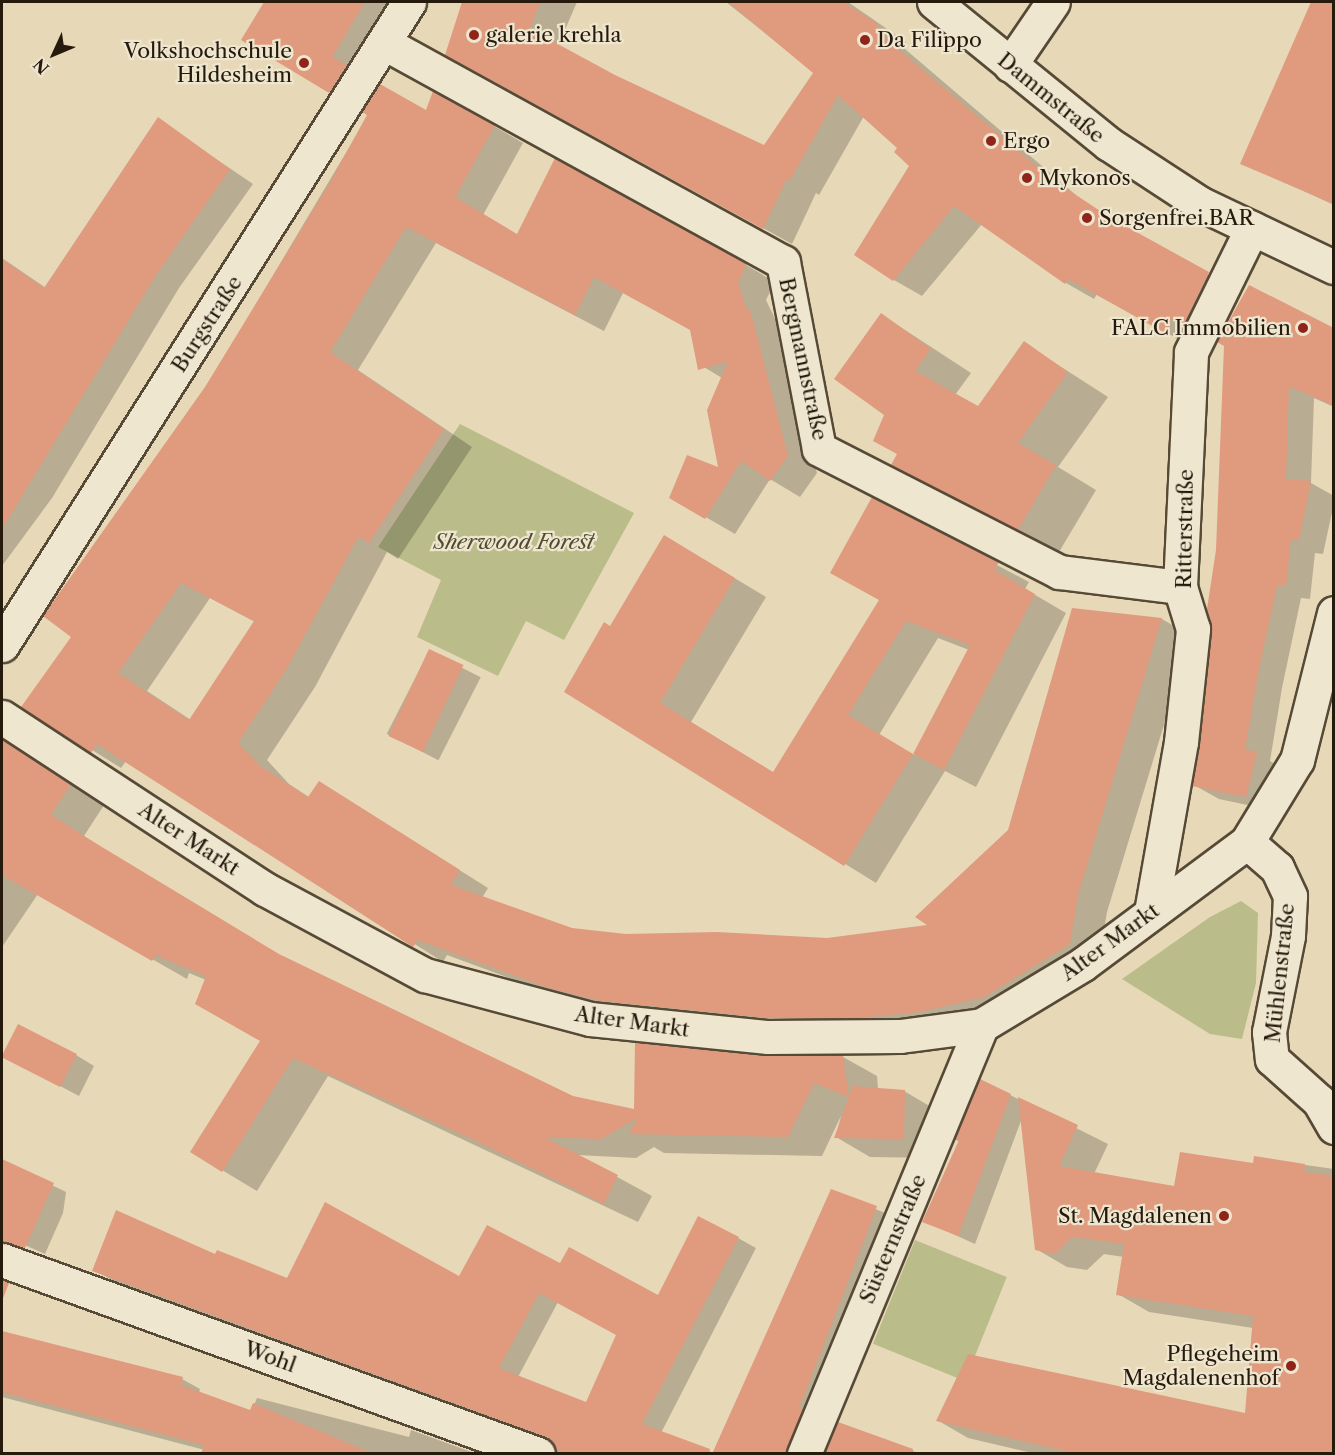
<!DOCTYPE html>
<meta charset="utf-8">
<style>
body{margin:0}
#map{position:relative;width:1335px;height:1455px;overflow:hidden;background:#e7d8b7;font-family:"Libre Caslon Text",serif}
div>[style]{position:absolute}
.green>*{inset:0;background:#babd8a;transform-origin:0 0}
.shadow>*{inset:0;background:#0003;transform-origin:0 0}
.building>*{inset:0;background:#e09a7e;transform-origin:0 0}
.roads{filter:drop-shadow(2px 0 #564a37) drop-shadow(-2px 0 #564a37) drop-shadow(0 2px #564a37) drop-shadow(0 -2px #564a37)}
.minor>*{height:33px;margin:-16.5px;padding:0 16.5px;transform-origin:16.5px;border-radius:16.5px;background:#efe6d0}
.dots>*{width:16px;height:16px;translate:-50% -50%;box-sizing:border-box;border:3px solid #efe6d0;border-radius:50%}
span{translate:-50% -50%;white-space:nowrap;text-align:center;line-height:1.15;-webkit-text-stroke:4.5px #efe6d0;paint-order:stroke}
.poi-label{font-size:21px;color:#261a0c}
.left{translate:0 -50%;text-align:left}
.right{translate:-100% -50%;text-align:right}
.street-label{font-size:21px;color:#261a0c}
.park-label{font-size:21px;color:#524b32;font-style:italic}
.frame{position:absolute;inset:0;border:3px solid #261a0c;pointer-events:none}
.north{position:absolute;left:24px;top:24px;width:60px;height:60px;-webkit-text-stroke:4px #efe6d0;paint-order:stroke;rotate:226deg;font-size:16px;font-weight:700;line-height:24px;text-align:center;color:#261a0c}
.north::after{content:'';display:block;margin:auto;width:21px;height:27px;background:#261a0c;clip-path:polygon(50% 0,100% 100%,50% 72%,0 100%)}
</style>
<div id="map">
<div class="green">
<div style="clip-path:polygon(460px 424px,634px 513px,564px 640px,526px 621px,498px 676px,417px 637px,441px 580px,378px 547px)"></div>
<div style="clip-path:polygon(1241px 901px,1258px 913px,1256px 983px,1242px 1039px,1210px 1034px,1122px 979px,1210px 917px)"></div>
<div style="left:915px;top:1240px;width:99px;height:112px;rotate:22deg"></div>
</div>
<div class="shadow">
<div style="clip-path:polygon(evenodd,266px 2px,411px 2px,366px 78px,427px 112px,494px 126px,523px 143px,483px 215px,518px 236px,746px 265px,775px 282px,766px 300px,779px 327px,817px 473px,800px 497px,770px 479px,735px 534px,671px 497px,720px 470px,722px 378px,699px 364px,692px 330px,623px 293px,604px 331px,436px 243px,358px 370px,472px 447px,398px 559px,387px 552px,315px 687px,267px 760px,289px 784px,309px 797px,348px 800px,488px 888px,482px 898px,571px 930px,626px 936px,827px 939px,931px 926px,1009px 831px,1073px 610px,1162px 619px,1191px 636px,1107px 912px,1099px 960px,1014px 1013px,799px 1034px,580px 1004px,447px 955px,443px 962px,126px 761px,121px 768px,28px 710px,73px 637px,206px 388px,369px 114px,243px 40px,266px 2px,210px 598px,255px 622px,191px 720px,147px 691px,210px 598px)"></div>
<div style="clip-path:polygon(464px 2px,577px 2px,558px 46px,614px 77px,764px 147px,815px 73px,726px 2px,848px 2px,906px 42px,905px 49px,1077px 196px,1130px 231px,1237px 290px,1194px 348px,1097px 294px,1094px 299px,1066px 283px,982px 224px,922px 296px,894px 280px,911px 165px,899px 148px,864px 116px,819px 195px,816px 193px,792px 244px,447px 54px)"></div>
<div style="clip-path:polygon(1312px 2px,1334px 2px,1334px 205px,1242px 163px)"></div>
<div style="clip-path:polygon(185px 138px,253px 184px,179px 288px,52px 498px,2px 566px,2px 258px,46px 288px)"></div>
<div style="clip-path:polygon(882px 315px,971px 373px,955px 395px,979px 408px,1024px 343px,1108px 397px,1058px 467px,1096px 490px,1059px 552px,893px 464px,899px 454px,886px 414px)"></div>
<div style="clip-path:polygon(1334px 329px,1334px 407px,1314px 398px,1311px 483px,1334px 496px,1334px 503px,1323px 554px,1315px 553px,1310px 599px,1301px 598px,1282px 688px,1270px 761px,1281px 767px,1271px 810px,1219px 799px,1194px 785px,1213px 631px,1226px 346px)"></div>
<div style="clip-path:polygon(evenodd,873px 499px,1029px 582px,1025px 589px,1066px 613px,976px 787px,945px 771px,876px 883px,566px 691px,611px 628px,696px 555px,766px 597px,691px 722px,774px 773px,881px 600px,873px 499px,938px 638px,969px 650px,914px 755px,879px 735px,938px 638px)"></div>
<div style="left:429px;top:651px;width:58px;height:93px;rotate:27deg"></div>
<div style="clip-path:polygon(5px 743px,104px 805px,84px 836px,126px 863px,286px 959px,573px 1098px,636px 1111px,766px 1057px,843px 1057px,877px 1076px,878px 1089px,904px 1091px,938px 1111px,938px 1158px,870px 1157px,836px 1137px,841px 1116px,822px 1156px,664px 1153px,654px 1147px,636px 1158px,577px 1155px,652px 1196px,638px 1222px,328px 1076px,257px 1191px,192px 1152px,262px 1040px,206px 980px,189px 973px,187px 979px,38px 894px,2px 947px,2px 748px)"></div>
<div style="clip-path:polygon(76px 1055px,94px 1066px,79px 1096px,22px 1066px)"></div>
<div style="clip-path:polygon(1010px 1095px,1108px 1144px,1094px 1174px,1175px 1188px,1255px 1165px,1256px 1158px,1334px 1169px,1334px 1454px,1036px 1454px,968px 1438px,937px 1420px,1247px 1415px,1253px 1328px,1149px 1312px,1118px 1294px,1124px 1257px,1104px 1254px,1087px 1270px,1067px 1267px,1036px 1249px,1022px 1118px,975px 1244px,924px 1221px,960px 1142px,956px 1140px)"></div>
<div style="clip-path:polygon(2px 1161px,66px 1192px,63px 1213px,45px 1254px,2px 1235px)"></div>
<div style="clip-path:polygon(evenodd,831px 1191px,895px 1217px,808px 1454px,557px 1454px,550px 1441px,112px 1280px,94px 1270px,215px 1256px,288px 1280px,460px 1278px,561px 1266px,659px 1297px,738px 1238px,756px 1248px,661px 1433px,714px 1453px,831px 1191px,558px 1302px,617px 1335px,587px 1404px,518px 1377px,558px 1302px)"></div>
<div style="clip-path:polygon(2px 1332px,182px 1379px,200px 1389px,199px 1393px,251px 1412px,257px 1398px,409px 1437px,411px 1430px,477px 1454px,220px 1454px,2px 1397px)"></div>
<div style="clip-path:polygon(839px 1423px,921px 1454px,824px 1454px)"></div>
</div>
<div class="building">
<div style="clip-path:polygon(264px 2px,365px 2px,332px 57px,347px 65px,329px 93px,241px 40px)"></div>
<div style="clip-path:polygon(462px 2px,540px 2px,530px 29px,615px 75px,764px 145px,813px 73px,728px 2px,843px 2px,878px 24px,877px 31px,1049px 177px,1109px 217px,1209px 272px,1184px 325px,1172px 319px,1165px 333px,1068px 279px,1065px 284px,954px 206px,893px 281px,854px 255px,909px 166px,894px 152px,897px 148px,838px 95px,790px 180px,787px 178px,763px 229px,445px 55px)"></div>
<div style="clip-path:polygon(1311px 2px,1334px 2px,1334px 204px,1240px 164px)"></div>
<div style="clip-path:polygon(evenodd,380px 84px,426px 110px,433px 91px,495px 125px,455px 197px,517px 234px,555px 158px,747px 263px,738px 283px,748px 313px,750px 309px,788px 456px,770px 481px,741px 461px,705px 519px,669px 498px,687px 455px,718px 467px,707px 410px,728px 361px,698px 370px,690px 330px,594px 277px,575px 315px,406px 227px,330px 352px,444px 429px,369px 543px,358px 537px,286px 670px,238px 743px,260px 766px,308px 797px,319px 781px,460px 870px,451px 885px,572px 928px,626px 934px,717px 932px,827px 938px,927px 925px,915px 917px,1008px 830px,1072px 608px,1162px 618px,1078px 895px,1070px 944px,984px 997px,919px 1012px,867px 1017px,769px 1018px,602px 1001px,549px 988px,418px 940px,413px 947px,97px 744px,91px 753px,21px 707px,71px 637px,43px 616px,205px 387px,329px 184px,367px 115px,362px 112px,380px 84px,181px 583px,254px 621px,189px 720px,118px 673px,181px 583px)"></div>
<div style="clip-path:polygon(158px 117px,230px 169px,156px 275px,2px 529px,2px 259px,44px 288px)"></div>
<div style="clip-path:polygon(1249px 285px,1334px 328px,1334px 406px,1289px 386px,1286px 479px,1311px 481px,1299px 540px,1291px 539px,1286px 586px,1277px 585px,1258px 674px,1245px 750px,1257px 751px,1246px 797px,1192px 786px,1212px 631px,1207px 609px,1216px 550px,1224px 346px,1217px 342px)"></div>
<div style="clip-path:polygon(881px 313px,931px 349px,915px 371px,978px 406px,1024px 341px,1068px 372px,1018px 443px,1056px 465px,1018px 530px,891px 465px,897px 454px,873px 441px,884px 415px,834px 379px)"></div>
<div style="clip-path:polygon(evenodd,872px 497px,999px 562px,994px 570px,1035px 594px,944px 770px,913px 754px,844px 866px,564px 692px,604px 622px,610px 626px,664px 535px,735px 578px,660px 703px,773px 772px,879px 600px,830px 573px,872px 497px,906px 621px,970px 645px,913px 754px,848px 715px,906px 621px)"></div>
<div style="left:429px;top:649px;width:38px;height:96px;rotate:25deg"></div>
<div style="clip-path:polygon(2px 739px,71px 784px,51px 815px,92px 841px,279px 954px,573px 1096px,634px 1109px,635px 1042px,766px 1056px,843px 1055px,849px 1097px,852px 1086px,905px 1090px,904px 1139px,834px 1138px,849px 1097px,814px 1083px,788px 1137px,629px 1134px,637px 1118px,601px 1139px,544px 1137px,618px 1175px,604px 1204px,472px 1139px,293px 1058px,222px 1172px,190px 1152px,260px 1041px,195px 1004px,206px 976px,155px 955px,152px 961px,2px 875px)"></div>
<div style="left:18px;top:1024px;width:66px;height:37px;rotate:27deg"></div>
<div style="clip-path:polygon(980px 1079px,1011px 1094px,958px 1236px,922px 1222px,959px 1140px,954px 1140px)"></div>
<div style="clip-path:polygon(1018px 1097px,1078px 1125px,1059px 1166px,1174px 1186px,1180px 1152px,1253px 1163px,1254px 1156px,1305px 1164px,1304px 1172px,1334px 1176px,1334px 1454px,1078px 1454px,936px 1421px,968px 1354px,1245px 1413px,1253px 1316px,1116px 1295px,1124px 1244px,1072px 1237px,1055px 1254px,1035px 1250px)"></div>
<div style="clip-path:polygon(2px 1159px,54px 1183px,25px 1248px,2px 1242px)"></div>
<div style="clip-path:polygon(831px 1189px,877px 1206px,799px 1408px,803px 1409px,786px 1454px,712px 1454px)"></div>
<div style="clip-path:polygon(evenodd,325px 1202px,459px 1276px,487px 1225px,560px 1263px,569px 1247px,658px 1295px,698px 1216px,739px 1237px,642px 1424px,710px 1449px,709px 1454px,570px 1454px,556px 1449px,544px 1436px,92px 1271px,116px 1210px,215px 1254px,217px 1250px,287px 1278px,325px 1202px,539px 1293px,616px 1335px,586px 1402px,499px 1368px,539px 1293px)"></div>
<div style="clip-path:polygon(2px 1280px,9px 1283px,2px 1301px)"></div>
<div style="clip-path:polygon(2px 1331px,183px 1377px,181px 1385px,250px 1410px,253px 1403px,374px 1454px,201px 1454px,204px 1445px,2px 1392px)"></div>
<div style="clip-path:polygon(838px 1422px,913px 1449px,913px 1454px,825px 1454px)"></div>
</div>
<div class="roads">
<div class="minor">
<div style="left:934px;top:2px;width:225px;rotate:39.1deg"></div>
<div style="left:1109px;top:144px;width:108px;rotate:33.2deg"></div>
<div style="left:1199px;top:203px;width:149px;rotate:25.4deg"></div>
<div style="left:386px;top:44px;width:453px;rotate:28.8deg"></div>
<div style="left:783px;top:262px;width:190px;rotate:79.1deg"></div>
<div style="left:819px;top:449px;width:270px;rotate:27.1deg"></div>
<div style="left:1059px;top:572px;width:122px;rotate:7.1deg"></div>
<div style="left:1010px;top:65px;width:76px;rotate:-55.7deg"></div>
<div style="left:1334px;top:613px;width:152px;rotate:104.1deg"></div>
<div style="left:1297px;top:760px;width:96px;rotate:121.4deg"></div>
<div style="left:1247px;top:842px;width:40px;rotate:41deg"></div>
<div style="left:1277px;top:868px;width:31px;rotate:65deg"></div>
<div style="left:1290px;top:896px;width:40px;rotate:92.9deg"></div>
<div style="left:1288px;top:936px;width:98px;rotate:101.2deg"></div>
<div style="left:1269px;top:1032px;width:27px;rotate:84deg"></div>
<div style="left:1272px;top:1059px;width:63px;rotate:41.8deg"></div>
<div style="left:1319px;top:1101px;width:30px;rotate:60deg"></div>
<div style="left:2px;top:645px;width:761px;rotate:-57.67deg"></div>
<div style="left:2px;top:717px;width:314px;rotate:33.2deg"></div>
<div style="left:265px;top:889px;width:182px;rotate:28.3deg"></div>
<div style="left:425px;top:975px;width:171px;rotate:14.9deg"></div>
<div style="left:590px;top:1019px;width:179px;rotate:5.8deg"></div>
<div style="left:768px;top:1037px;width:132px;rotate:-0.4deg"></div>
<div style="left:900px;top:1036px;width:83px;rotate:-7.6deg"></div>
<div style="left:982px;top:1025px;width:118px;rotate:-31.1deg"></div>
<div style="left:1083px;top:964px;width:204px;rotate:-36.6deg"></div>
<div style="left:1151px;top:912px;width:173px;rotate:-80deg"></div>
<div style="left:1181px;top:742px;width:114px;rotate:-83.9deg"></div>
<div style="left:1193px;top:629px;width:44px;rotate:-107.2deg"></div>
<div style="left:1180px;top:587px;width:235px;rotate:-87.3deg"></div>
<div style="left:1191px;top:352px;width:138px;rotate:-63.8deg"></div>
<div style="left:2px;top:1260px;width:570px;rotate:19.9deg"></div>
<div style="left:804px;top:1454px;width:464px;rotate:-67.5deg"></div>
</div>
</div>
<div class="dots">
<div style="left:474px;top:35px;background:#8f2418"></div>
<div style="left:865px;top:40px;background:#8f2418"></div>
<div style="left:304px;top:63px;background:#8f2418"></div>
<div style="left:991px;top:141px;background:#8f2418"></div>
<div style="left:1027px;top:178px;background:#8f2418"></div>
<div style="left:1087px;top:218px;background:#8f2418"></div>
<div style="left:1303px;top:328px;background:#8f2418"></div>
<div style="left:1224px;top:1216px;background:#8f2418"></div>
<div style="left:1291px;top:1366px;background:#8f2418"></div>
</div>
<div class="poi-label">
<span class="left" style="left:486px;top:35px">galerie krehla</span>
<span class="left" style="left:877px;top:40px">Da Filippo</span>
<span class="right" style="left:292px;top:63px">Volkshochschule<br>Hildesheim</span>
<span class="left" style="left:1003px;top:141px">Ergo</span>
<span class="left" style="left:1039px;top:178px">Mykonos</span>
<span class="left" style="left:1099px;top:218px">Sorgenfrei.BAR</span>
<span class="right" style="left:1291px;top:328px">FALC Immobilien</span>
<span class="right" style="left:1212px;top:1216px">St. Magdalenen</span>
<span class="right" style="left:1279px;top:1366px">Pflegeheim<br>Magdalenenhof</span>
</div>
<div class="street-label">
<span style="left:1051px;top:98px;rotate:39deg">Dammstraße</span>
<span style="left:207px;top:324px;rotate:-57deg">Burgstraße</span>
<span style="left:803px;top:359px;rotate:78deg">Bergmannstraße</span>
<span style="left:1185px;top:529px;rotate:-89deg">Ritterstraße</span>
<span style="left:189px;top:839px;rotate:33deg">Alter Markt</span>
<span style="left:1110px;top:942px;rotate:-36deg">Alter Markt</span>
<span style="left:1280px;top:973px;rotate:-84deg">Mühlenstraße</span>
<span style="left:632px;top:1022px;rotate:8deg">Alter Markt</span>
<span style="left:893px;top:1239px;rotate:-67deg">Süsternstraße</span>
<span style="left:270px;top:1357px;rotate:20deg">Wohl</span>
</div>
<div class="park-label">
<span style="left:514px;top:542px">Sherwood Forest</span>
</div>
<div class="frame"></div>
<div class="north">N</div>
</div>
